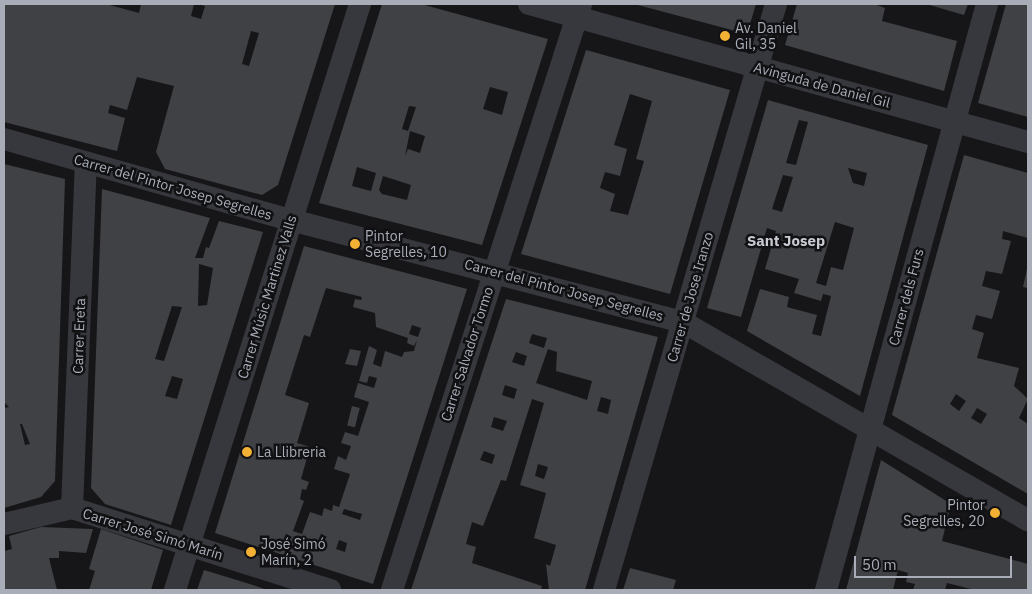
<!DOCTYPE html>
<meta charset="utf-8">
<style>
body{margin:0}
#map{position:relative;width:1032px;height:594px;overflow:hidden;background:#161618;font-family:"IBM Plex Sans",sans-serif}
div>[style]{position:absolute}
.building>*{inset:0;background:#404145;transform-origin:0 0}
.minor>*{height:22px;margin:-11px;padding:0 11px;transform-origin:11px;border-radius:11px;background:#37383d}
.dots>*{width:14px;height:14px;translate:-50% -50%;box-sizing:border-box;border:2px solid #111113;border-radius:50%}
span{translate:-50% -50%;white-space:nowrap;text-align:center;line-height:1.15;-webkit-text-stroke:5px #111113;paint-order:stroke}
.poi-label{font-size:14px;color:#a8adb8}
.left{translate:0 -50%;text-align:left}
.right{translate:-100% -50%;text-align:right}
.street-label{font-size:14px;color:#a8adb8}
.neighbourhood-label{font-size:15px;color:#c9ccd4;font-weight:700}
.frame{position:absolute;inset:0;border:5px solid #a8adb8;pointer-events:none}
.scale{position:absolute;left:854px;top:556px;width:158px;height:22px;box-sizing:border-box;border:2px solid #a8adb8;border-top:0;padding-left:6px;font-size:15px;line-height:18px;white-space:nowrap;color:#a8adb8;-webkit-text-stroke:4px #111113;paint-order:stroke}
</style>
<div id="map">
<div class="building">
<div style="clip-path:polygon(evenodd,4px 4px,106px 4px,139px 13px,141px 4px,194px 4px,191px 16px,201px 19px,205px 6px,198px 4px,335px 4px,278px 185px,262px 195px,165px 169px,156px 152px,174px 86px,137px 77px,127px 110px,110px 105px,108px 113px,125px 118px,117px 151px,4px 122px,4px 4px,251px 31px,259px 33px,249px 66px,242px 64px,251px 31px)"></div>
<div style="clip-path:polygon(evenodd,382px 4px,421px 4px,548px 39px,482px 245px,319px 203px,382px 4px,490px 87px,508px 92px,502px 115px,483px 109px,490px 87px,382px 4px,409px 106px,416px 107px,408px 131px,402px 129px,409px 106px,382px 4px,410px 131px,425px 136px,420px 153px,408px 149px,405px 156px,410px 131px,382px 4px,357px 167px,376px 173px,371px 191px,352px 186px,357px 167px,382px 4px,383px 176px,411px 185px,407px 200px,382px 194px,379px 190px,383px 176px)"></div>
<div style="clip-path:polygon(634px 4px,756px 4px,747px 34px)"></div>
<div style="clip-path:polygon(797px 4px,874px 4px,885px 8px,882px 21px,957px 41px,944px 91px,785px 45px)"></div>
<div style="clip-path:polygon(926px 4px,968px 4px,964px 15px)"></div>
<div style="clip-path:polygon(1006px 4px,1028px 4px,1028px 117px,978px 103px)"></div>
<div style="clip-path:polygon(evenodd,586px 50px,730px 90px,670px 294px,521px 254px,586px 50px,630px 94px,652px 101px,636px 159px,644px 161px,628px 215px,610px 211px,615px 194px,600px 188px,605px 172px,620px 176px,627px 149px,614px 145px,630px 94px)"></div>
<div style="clip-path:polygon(evenodd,768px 100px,928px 145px,860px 396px,747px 331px,760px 289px,789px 297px,787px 307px,817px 315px,812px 334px,821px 336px,831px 296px,823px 294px,821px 301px,794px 293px,799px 279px,765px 269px,776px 231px,767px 228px,741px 317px,707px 308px,768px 100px,799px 120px,808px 122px,796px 165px,786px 163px,799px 120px,768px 100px,848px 168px,867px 173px,864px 186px,853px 183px,848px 168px,768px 100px,783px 175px,793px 177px,782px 212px,772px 209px,783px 175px,768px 100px,835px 222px,854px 228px,843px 270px,831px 267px,826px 286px,816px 283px,835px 222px)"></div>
<div style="clip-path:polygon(evenodd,964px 155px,1028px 173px,1028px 238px,1003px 231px,1002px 239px,1011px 241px,1002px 274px,986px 271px,982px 286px,1000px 291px,992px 319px,976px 315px,972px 329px,984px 333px,977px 358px,1019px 368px,1014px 386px,1028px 399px,1019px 418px,1028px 424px,1028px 494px,892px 415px,964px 155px,956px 394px,966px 401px,959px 411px,950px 404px,956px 394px,964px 155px,977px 408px,987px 414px,981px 424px,971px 418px,977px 408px)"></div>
<div style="clip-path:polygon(evenodd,4px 164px,65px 179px,55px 481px,41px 497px,4px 508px,4px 408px,9px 407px,4px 402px,4px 164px,20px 424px,22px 424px,30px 444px,25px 445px,20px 424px)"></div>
<div style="clip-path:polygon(evenodd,102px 189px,210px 218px,195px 258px,203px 258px,206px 247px,209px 248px,219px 221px,263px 232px,171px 525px,105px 504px,91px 488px,102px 189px,199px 264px,213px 268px,207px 305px,198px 306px,199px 264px,102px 189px,172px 306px,182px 307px,164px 361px,155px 359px,172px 306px,102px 189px,172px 376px,183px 379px,177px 399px,165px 396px,172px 376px)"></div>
<div style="clip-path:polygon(evenodd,304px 246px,467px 289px,373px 584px,215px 533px,304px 246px,326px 288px,362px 297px,361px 300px,355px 299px,353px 307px,375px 313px,376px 327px,408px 338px,407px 343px,414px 346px,417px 340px,414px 351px,404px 352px,402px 357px,385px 351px,381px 367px,373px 364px,377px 350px,369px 346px,359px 381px,367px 383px,369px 376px,377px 378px,374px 388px,358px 383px,354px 397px,369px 402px,358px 436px,345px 432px,341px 443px,351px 446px,346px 460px,338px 456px,334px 469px,350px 474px,339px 507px,333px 505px,332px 511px,324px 508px,322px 516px,310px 512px,302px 534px,293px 531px,304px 501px,300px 499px,302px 489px,306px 490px,309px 482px,301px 479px,310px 447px,297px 443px,309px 403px,285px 395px,304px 335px,310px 337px,326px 288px,304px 246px,412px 325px,421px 328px,418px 337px,409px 334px,412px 325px,304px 246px,344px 509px,362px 514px,360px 520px,342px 514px,344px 509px,304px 246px,339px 540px,347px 543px,345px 552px,336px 549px,339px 540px)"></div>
<div style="clip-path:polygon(1028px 264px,1028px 288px,1023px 287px)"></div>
<div style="clip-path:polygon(evenodd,506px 299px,658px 337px,585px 590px,549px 590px,546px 564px,550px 566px,556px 545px,534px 538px,546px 493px,520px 485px,544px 403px,532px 399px,506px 481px,501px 480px,483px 526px,472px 522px,466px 544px,476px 547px,472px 563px,542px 586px,541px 590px,411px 590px,506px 299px,532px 334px,547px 338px,544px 348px,529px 343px,532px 334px,506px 299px,548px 349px,557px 352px,556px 371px,592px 381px,587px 400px,536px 383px,548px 349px,506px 299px,516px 352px,527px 356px,524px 366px,512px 362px,516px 352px,506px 299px,505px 385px,517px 389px,514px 399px,502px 395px,505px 385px,506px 299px,601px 397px,611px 400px,608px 414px,597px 411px,601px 397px,506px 299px,494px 417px,507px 421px,503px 431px,491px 427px,494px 417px,506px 299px,484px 451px,495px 455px,492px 464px,480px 460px,484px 451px,506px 299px,538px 464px,548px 467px,544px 479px,535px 476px,538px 464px)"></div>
<div style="clip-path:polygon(350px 349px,361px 351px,357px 366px,345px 364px)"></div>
<div style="left:352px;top:406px;width:8px;height:20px;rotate:14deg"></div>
<div style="clip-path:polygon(881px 460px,951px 504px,942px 541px,1028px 564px,1028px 590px,975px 590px,947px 583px,945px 590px,913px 590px,915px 584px,906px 582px,908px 573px,898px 570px,893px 590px,846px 590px)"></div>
<div style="clip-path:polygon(41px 527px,93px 529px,86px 553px,59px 551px,59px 558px,49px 558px,57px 590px,4px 590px,4px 551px,12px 549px,9px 536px)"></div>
<div style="clip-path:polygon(101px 529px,163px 550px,151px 590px,89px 590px,95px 571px,89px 569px)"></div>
<div style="clip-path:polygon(630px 568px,676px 580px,673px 590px,623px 590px)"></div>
<div style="clip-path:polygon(204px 570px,253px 585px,267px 590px,197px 590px)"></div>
</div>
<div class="minor">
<div style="left:529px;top:4px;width:518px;rotate:15.46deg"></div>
<div style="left:4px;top:139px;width:298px;rotate:15.8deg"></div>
<div style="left:291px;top:220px;width:405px;rotate:14.6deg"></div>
<div style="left:683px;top:322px;width:398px;rotate:29.9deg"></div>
<div style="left:72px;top:508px;width:345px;rotate:-87.7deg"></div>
<div style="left:4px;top:524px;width:70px;rotate:-13.2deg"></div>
<div style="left:72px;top:508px;width:271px;rotate:17.6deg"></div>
<div style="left:175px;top:590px;width:615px;rotate:-72.48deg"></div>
<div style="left:392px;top:590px;width:616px;rotate:-72.12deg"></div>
<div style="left:604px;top:590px;width:611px;rotate:-73.64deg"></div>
<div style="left:826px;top:590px;width:608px;rotate:-74.64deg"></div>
</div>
<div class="dots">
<div style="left:725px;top:36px;background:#f2b134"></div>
<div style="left:355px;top:244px;background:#f2b134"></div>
<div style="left:247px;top:452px;background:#f2b134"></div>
<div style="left:995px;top:513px;background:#f2b134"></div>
<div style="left:251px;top:552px;background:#f2b134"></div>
</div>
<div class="poi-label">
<span class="left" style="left:735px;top:36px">Av. Daniel<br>Gil, 35</span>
<span class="left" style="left:365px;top:244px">Pintor<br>Segrelles, 10</span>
<span class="left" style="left:257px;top:452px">La Llibreria</span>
<span class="right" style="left:985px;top:513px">Pintor<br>Segrelles, 20</span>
<span class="left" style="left:261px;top:552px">José Simó<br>Marín, 2</span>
</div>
<div class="street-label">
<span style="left:822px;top:85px;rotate:15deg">Avinguda de Daniel Gil</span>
<span style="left:173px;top:187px;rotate:16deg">Carrer del Pintor Josep Segrelles</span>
<span style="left:564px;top:290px;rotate:15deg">Carrer del Pintor Josep Segrelles</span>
<span style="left:267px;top:297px;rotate:-73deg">Carrer Músic Martinez Valls</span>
<span style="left:690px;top:297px;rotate:-74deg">Carrer de Jose Iranzo</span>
<span style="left:906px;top:297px;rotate:-75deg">Carrer dels Furs</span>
<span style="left:79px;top:336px;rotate:-88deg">Carrer Ereta</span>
<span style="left:467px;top:354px;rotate:-72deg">Carrer Salvador Tormo</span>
<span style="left:153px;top:534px;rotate:17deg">Carrer José Simó Marín</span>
</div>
<div class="neighbourhood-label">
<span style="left:786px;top:241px">Sant Josep</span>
</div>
<div class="frame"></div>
<div class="scale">50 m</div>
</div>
